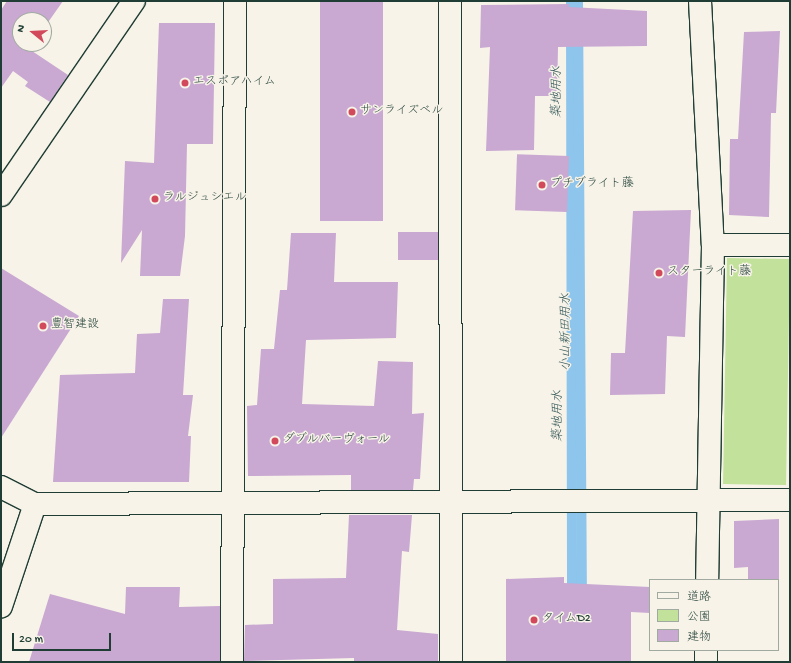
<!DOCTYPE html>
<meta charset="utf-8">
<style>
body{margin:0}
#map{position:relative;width:791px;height:663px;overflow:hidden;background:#f7f3e8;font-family:"Gochi Hand","Klee One",sans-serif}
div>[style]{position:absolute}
.green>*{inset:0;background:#c2e29b;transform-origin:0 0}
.stream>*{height:10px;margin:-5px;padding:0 5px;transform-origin:5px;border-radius:5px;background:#8dc5ec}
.building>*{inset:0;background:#c9a8d2;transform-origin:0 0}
.roads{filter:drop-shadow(1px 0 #1f3d34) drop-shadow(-1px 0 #1f3d34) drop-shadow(0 1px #1f3d34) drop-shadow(0 -1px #1f3d34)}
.minor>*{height:22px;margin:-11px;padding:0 11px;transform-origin:11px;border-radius:11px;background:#f7f3e8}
.dots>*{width:11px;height:11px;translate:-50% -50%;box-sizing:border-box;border:2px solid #f7f3e8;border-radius:50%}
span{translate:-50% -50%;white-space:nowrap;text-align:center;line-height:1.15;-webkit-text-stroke:3px #f7f3e8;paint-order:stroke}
.poi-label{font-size:12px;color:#1f3d34}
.left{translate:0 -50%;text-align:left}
.water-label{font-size:13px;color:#355859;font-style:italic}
.frame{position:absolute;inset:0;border:2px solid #1f3d34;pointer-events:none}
.legend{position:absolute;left:649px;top:579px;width:130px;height:72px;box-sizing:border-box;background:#f7f3e8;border:1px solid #a1aaa0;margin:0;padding:5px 7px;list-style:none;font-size:12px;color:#1f3d34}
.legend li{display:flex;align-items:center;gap:8px;height:20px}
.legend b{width:20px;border:1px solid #a1aaa0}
.north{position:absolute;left:12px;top:12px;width:40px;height:40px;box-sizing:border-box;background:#f7f3e8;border:1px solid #a1aaa0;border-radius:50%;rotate:288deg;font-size:11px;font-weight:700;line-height:16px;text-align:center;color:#1f3d34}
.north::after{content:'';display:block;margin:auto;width:14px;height:18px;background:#d1495b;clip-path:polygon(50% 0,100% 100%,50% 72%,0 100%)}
.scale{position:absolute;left:12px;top:633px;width:99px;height:18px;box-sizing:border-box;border:2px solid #1f3d34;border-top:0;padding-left:5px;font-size:12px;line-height:14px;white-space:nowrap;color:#1f3d34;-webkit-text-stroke:3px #f7f3e8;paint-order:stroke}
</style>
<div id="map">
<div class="green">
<div style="left:727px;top:258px;width:63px;height:226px;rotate:1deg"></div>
</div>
<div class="stream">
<div style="left:571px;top:1px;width:596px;rotate:89.9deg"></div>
<div style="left:578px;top:1px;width:596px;rotate:89.62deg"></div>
</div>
<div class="building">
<div style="clip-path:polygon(7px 1px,63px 1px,44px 28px,44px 20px,20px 20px,20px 44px,32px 44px,29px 49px,68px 75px,50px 102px,25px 86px,28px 82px,13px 71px,1px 88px,1px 10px)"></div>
<div style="left:383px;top:2px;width:219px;height:63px;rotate:90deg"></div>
<div style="clip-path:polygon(569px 4px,569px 7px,647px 11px,647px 46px,558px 47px,557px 96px,535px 96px,534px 150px,486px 151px,490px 47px,480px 48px,481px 5px)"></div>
<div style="clip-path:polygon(159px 23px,215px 23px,213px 144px,187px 144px,185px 236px,180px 276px,140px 276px,142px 230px,121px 263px,125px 161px,154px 163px)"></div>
<div style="clip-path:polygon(780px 31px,776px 113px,771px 113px,769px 217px,729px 215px,730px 139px,738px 139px,744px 32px)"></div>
<div style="left:569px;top:156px;width:56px;height:52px;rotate:92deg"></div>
<div style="clip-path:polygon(691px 210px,685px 337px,667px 336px,665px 394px,610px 395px,611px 353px,625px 353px,633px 211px)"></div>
<div style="left:438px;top:232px;width:28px;height:40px;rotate:90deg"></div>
<div style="clip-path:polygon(291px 233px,336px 233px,334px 282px,398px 282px,396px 338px,306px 340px,302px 404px,374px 406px,378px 361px,413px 362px,412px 414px,424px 413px,420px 479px,414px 479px,413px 490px,351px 490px,351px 475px,248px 476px,247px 406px,257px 405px,261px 349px,274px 349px,280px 290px,287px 290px)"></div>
<div style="clip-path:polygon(1px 268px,79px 316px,1px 438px)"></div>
<div style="clip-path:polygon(163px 299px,189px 299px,183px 395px,193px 395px,188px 436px,191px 436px,189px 482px,53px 482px,60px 375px,135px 373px,137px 334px,160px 333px)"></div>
<div style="clip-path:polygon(349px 515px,412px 515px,409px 552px,402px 551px,397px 630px,438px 634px,438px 662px,354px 662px,354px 658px,244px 661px,245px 625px,273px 624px,273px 579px,346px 578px)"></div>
<div style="clip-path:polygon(779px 519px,779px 580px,748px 580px,748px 567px,734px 568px,734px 521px)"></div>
<div style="clip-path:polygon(564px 577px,564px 583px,650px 587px,650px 613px,631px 612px,631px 662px,506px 662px,506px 579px)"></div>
<div style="clip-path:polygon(126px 587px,180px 587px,179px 607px,220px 606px,220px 662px,29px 662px,50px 594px,125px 614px)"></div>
</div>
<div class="roads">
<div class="minor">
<div style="left:450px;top:1px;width:661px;rotate:89.91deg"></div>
<div style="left:700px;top:1px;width:244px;rotate:87deg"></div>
<div style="left:713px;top:245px;width:335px;rotate:91deg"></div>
<div style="left:1px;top:195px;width:235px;rotate:-55.6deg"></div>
<div style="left:713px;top:245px;width:77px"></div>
<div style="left:1px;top:487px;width:38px;rotate:27deg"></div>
<div style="left:35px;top:504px;width:108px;rotate:108.4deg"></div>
<div style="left:35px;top:504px;width:755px;rotate:-0.3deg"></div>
<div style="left:232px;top:662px;width:661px;rotate:-89.74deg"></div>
<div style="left:706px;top:662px;width:12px;rotate:-90deg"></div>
</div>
</div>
<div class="dots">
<div style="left:185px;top:83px;background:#d1495b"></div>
<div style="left:352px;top:112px;background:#d1495b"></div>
<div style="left:542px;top:185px;background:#d1495b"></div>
<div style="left:155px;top:199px;background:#d1495b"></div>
<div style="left:659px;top:273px;background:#d1495b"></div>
<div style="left:43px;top:326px;background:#d1495b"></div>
<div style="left:275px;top:441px;background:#d1495b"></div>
<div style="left:534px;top:620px;background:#d1495b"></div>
</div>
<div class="poi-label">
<span class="left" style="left:193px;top:83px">エスポアハイム</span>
<span class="left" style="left:360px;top:112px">サンライズベル</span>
<span class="left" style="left:550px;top:185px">プチブライト藤</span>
<span class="left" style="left:163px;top:199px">ラルジュシエル</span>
<span class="left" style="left:667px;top:273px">スターライト藤</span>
<span class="left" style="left:51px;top:326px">豊智建設</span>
<span class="left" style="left:283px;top:441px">ダブルバーヴォール</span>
<span class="left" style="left:542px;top:620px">タイムD2</span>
</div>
<div class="water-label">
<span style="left:558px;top:92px;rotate:-90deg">築地用水</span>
<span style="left:567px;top:332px;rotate:-90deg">小山新田用水</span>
<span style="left:559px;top:416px;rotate:-90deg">築地用水</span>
</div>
<div class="frame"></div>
<ul class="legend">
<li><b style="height:5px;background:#f7f3e8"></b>道路</li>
<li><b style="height:11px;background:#c2e29b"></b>公園</li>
<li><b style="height:11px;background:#c9a8d2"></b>建物</li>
</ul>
<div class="north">N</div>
<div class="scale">20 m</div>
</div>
